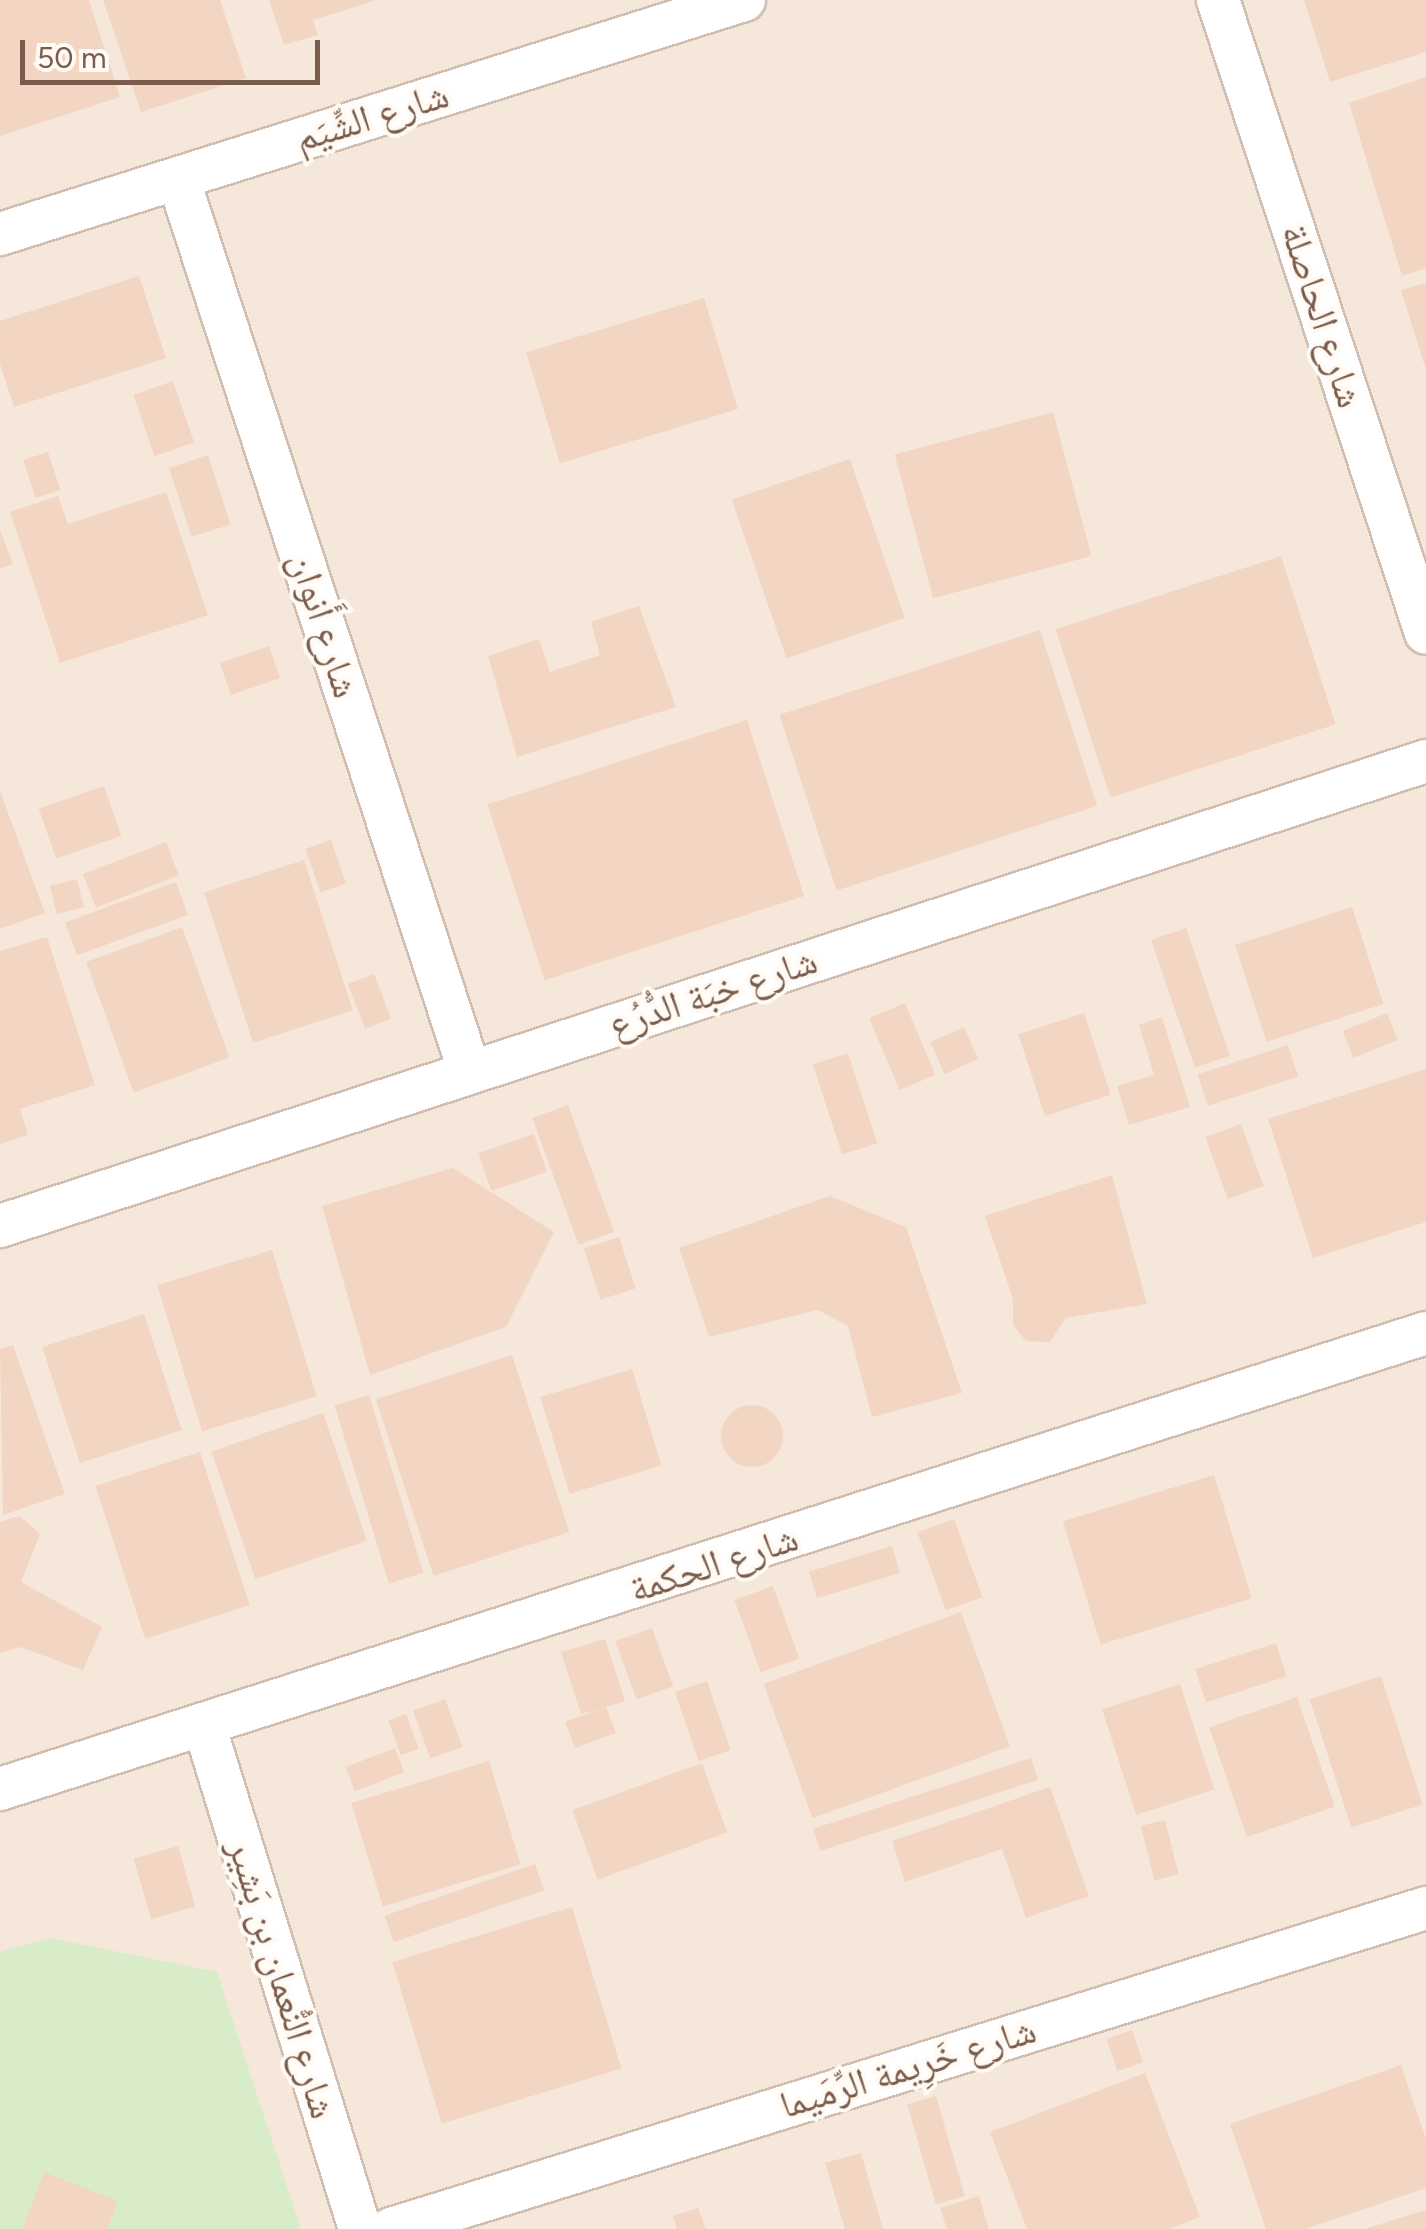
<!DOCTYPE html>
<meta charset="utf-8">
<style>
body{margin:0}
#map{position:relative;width:1426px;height:2229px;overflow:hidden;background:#fdf6ec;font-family:Figtree,"Noto Naskh Arabic",sans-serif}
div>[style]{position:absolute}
.residential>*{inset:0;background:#f5e8da;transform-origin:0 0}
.green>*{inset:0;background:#d8ecc9}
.building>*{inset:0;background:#f3d5c3;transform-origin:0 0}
.round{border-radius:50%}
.roads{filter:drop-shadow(2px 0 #d1beb0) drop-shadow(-2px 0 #d1beb0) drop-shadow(0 2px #d1beb0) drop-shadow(0 -2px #d1beb0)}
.minor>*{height:42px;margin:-21px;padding:0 21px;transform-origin:21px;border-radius:21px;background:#fff}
span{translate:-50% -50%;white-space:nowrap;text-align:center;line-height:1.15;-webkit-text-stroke:8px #fffaf3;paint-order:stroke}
.street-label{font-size:38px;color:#7a5c4d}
.scale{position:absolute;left:20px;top:40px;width:300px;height:45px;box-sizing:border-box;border:5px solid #7a5c4d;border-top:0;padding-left:12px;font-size:30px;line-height:35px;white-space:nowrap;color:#7a5c4d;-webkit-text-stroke:8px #fffaf3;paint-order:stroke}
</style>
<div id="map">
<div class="residential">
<div style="left:0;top:0;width:1426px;height:2229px"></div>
</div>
<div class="green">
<div style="clip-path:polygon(50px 1938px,217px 1972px,301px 2229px,0 2229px,0 1952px)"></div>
</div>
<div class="building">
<div style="clip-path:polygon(0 0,89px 0,120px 97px,0 136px)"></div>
<div style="clip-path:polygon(103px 0,220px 0,246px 78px,141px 112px)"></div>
<div style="clip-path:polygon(269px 0,374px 0,374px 1px,313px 20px,318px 35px,284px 45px)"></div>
<div style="clip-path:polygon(1304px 0,1426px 0,1426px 52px,1330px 82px)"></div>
<div style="clip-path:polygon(1426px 77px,1426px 268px,1402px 276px,1349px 103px)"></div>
<div style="clip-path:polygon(139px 276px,166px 358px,14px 407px,0 364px,0 321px)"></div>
<div style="clip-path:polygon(1426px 283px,1426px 367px,1425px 367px,1401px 290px)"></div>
<div style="left:704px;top:298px;width:116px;height:186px;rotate:73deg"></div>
<div style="left:173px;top:381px;width:65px;height:42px;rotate:71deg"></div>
<div style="left:1053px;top:412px;width:149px;height:164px;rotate:75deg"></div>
<div style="left:48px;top:452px;width:40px;height:26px;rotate:72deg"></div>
<div style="left:208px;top:455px;width:73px;height:41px;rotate:72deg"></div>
<div style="left:850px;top:459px;width:168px;height:125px;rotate:71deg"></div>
<div style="clip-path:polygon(166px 492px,208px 615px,60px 663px,10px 512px,58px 496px,68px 524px)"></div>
<div style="clip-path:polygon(0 530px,13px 564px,0 569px)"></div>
<div style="left:1281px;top:556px;width:177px;height:237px;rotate:72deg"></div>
<div style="clip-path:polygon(639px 606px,676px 707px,517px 757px,488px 656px,539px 639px,550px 672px,600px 655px,591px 622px)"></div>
<div style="left:1040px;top:630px;width:185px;height:274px;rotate:72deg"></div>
<div style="left:269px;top:646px;width:34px;height:52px;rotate:71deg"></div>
<div style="left:747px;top:720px;width:185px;height:273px;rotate:72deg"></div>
<div style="left:104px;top:786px;width:53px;height:69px;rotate:71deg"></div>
<div style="clip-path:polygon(0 791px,45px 913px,0 929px)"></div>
<div style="left:331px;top:840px;width:46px;height:27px;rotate:71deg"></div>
<div style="left:166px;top:842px;width:36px;height:89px;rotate:69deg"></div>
<div style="left:304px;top:860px;width:158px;height:105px;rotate:72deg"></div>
<div style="left:77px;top:879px;width:29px;height:28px;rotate:76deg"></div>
<div style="left:176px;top:882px;width:35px;height:118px;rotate:70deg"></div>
<div style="left:1352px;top:907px;width:102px;height:123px;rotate:72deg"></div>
<div style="left:182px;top:927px;width:139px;height:102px;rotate:70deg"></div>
<div style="left:1186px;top:928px;width:135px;height:37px;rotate:71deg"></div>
<div style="clip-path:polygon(47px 937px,95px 1085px,20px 1109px,28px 1135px,0 1144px,0 951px)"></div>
<div style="left:374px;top:974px;width:48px;height:28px;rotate:69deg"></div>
<div style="left:905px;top:1003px;width:78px;height:39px;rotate:67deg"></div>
<div style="left:1084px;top:1013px;width:86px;height:69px;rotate:72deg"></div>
<div style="left:1387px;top:1013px;width:29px;height:48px;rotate:68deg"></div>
<div style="clip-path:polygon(1162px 1017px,1190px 1107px,1129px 1125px,1117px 1086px,1154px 1075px,1139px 1025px)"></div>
<div style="left:964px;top:1027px;width:35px;height:37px;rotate:66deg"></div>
<div style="left:1288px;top:1045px;width:33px;height:95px;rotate:72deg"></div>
<div style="left:848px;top:1053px;width:95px;height:37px;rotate:72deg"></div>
<div style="clip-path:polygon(1426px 1069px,1426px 1222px,1313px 1258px,1268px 1119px)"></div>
<div style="left:568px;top:1105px;width:135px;height:38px;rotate:70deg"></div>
<div style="left:1241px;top:1124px;width:66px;height:38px;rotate:70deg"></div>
<div style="left:534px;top:1134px;width:40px;height:59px;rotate:71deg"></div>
<div style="clip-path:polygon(453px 1168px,554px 1232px,506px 1327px,370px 1375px,322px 1206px)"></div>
<div style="clip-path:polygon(1112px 1175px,1147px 1304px,1066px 1318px,1050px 1342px,1026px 1341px,1013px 1325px,1013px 1299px,985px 1216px)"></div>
<div style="clip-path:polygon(830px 1196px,906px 1227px,962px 1393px,872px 1417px,848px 1326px,818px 1310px,709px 1337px,679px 1248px)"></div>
<div style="left:619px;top:1237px;width:54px;height:37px;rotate:72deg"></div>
<div style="left:272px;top:1250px;width:153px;height:120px;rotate:73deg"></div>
<div style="left:144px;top:1314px;width:122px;height:107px;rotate:72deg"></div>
<div style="clip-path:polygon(13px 1345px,65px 1494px,3px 1515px,0 1349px)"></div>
<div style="left:512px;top:1355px;width:186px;height:143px;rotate:72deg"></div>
<div style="left:632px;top:1369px;width:101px;height:96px;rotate:73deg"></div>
<div style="left:369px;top:1395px;width:186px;height:36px;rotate:73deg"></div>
<div class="round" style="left:721px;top:1405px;width:62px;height:62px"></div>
<div style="left:323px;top:1413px;width:135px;height:118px;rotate:71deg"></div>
<div style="left:200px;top:1452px;width:161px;height:110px;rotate:72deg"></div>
<div style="left:1214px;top:1475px;width:129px;height:158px;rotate:73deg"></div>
<div style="clip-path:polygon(20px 1516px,40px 1534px,21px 1582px,102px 1627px,83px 1670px,20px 1647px,0 1653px,0 1522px)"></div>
<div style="left:954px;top:1519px;width:83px;height:39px;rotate:70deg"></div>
<div style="left:892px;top:1546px;width:28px;height:87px;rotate:73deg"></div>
<div style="left:773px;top:1586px;width:77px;height:41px;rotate:70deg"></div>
<div style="left:961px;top:1612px;width:143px;height:210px;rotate:70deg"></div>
<div style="left:652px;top:1628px;width:62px;height:39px;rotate:70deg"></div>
<div style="clip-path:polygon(605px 1639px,625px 1701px,606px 1707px,616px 1733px,575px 1748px,565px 1722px,600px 1709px,581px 1714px,561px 1652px)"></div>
<div style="left:1276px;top:1643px;width:35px;height:85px;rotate:72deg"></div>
<div style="left:1381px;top:1676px;width:135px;height:75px;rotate:72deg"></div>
<div style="left:707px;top:1681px;width:73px;height:34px;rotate:71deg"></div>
<div style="left:1180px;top:1684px;width:111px;height:82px;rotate:72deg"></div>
<div style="left:1297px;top:1697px;width:116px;height:93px;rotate:71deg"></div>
<div style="left:445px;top:1699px;width:51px;height:34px;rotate:70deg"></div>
<div style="left:406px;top:1714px;width:37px;height:19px;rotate:70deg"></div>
<div style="left:395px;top:1748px;width:26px;height:53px;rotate:69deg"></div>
<div style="left:1031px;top:1758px;width:23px;height:229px;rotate:72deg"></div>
<div style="left:489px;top:1761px;width:108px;height:144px;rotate:73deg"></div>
<div style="left:702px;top:1763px;width:74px;height:138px;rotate:70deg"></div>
<div style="clip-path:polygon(1050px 1787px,1089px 1896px,1026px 1918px,1002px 1849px,905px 1882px,892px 1841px)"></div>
<div style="left:1165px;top:1820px;width:56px;height:25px;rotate:76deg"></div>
<div style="left:178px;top:1846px;width:63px;height:46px;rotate:74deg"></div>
<div style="left:535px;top:1864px;width:28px;height:159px;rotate:71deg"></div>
<div style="left:572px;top:1907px;width:169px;height:188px;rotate:73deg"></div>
<div style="left:1132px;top:2030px;width:34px;height:27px;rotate:71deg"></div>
<div style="clip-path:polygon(1401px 2065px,1426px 2139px,1426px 2188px,1305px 2229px,1266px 2229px,1230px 2124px)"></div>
<div style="clip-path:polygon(1145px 2073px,1200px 2217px,1169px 2229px,1027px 2229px,990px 2132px)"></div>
<div style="left:936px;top:2096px;width:104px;height:30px;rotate:74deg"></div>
<div style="clip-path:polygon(861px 2153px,883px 2229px,845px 2229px,825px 2163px)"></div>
<div style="clip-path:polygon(44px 2172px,118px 2201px,107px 2229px,22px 2229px)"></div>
<div style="clip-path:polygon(979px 2196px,989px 2229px,947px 2229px,940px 2208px)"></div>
<div style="clip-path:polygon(698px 2208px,706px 2229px,677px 2229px,673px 2216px)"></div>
<div style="clip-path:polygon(1426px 2210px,1426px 2229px,1368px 2229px,1367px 2228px)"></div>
</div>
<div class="roads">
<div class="minor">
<div style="left:1218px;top:0;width:666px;rotate:71.81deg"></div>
<div style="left:178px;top:178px;width:941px;rotate:71.93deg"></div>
<div style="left:0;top:234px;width:780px;rotate:-17.46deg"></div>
<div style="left:0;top:1226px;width:1500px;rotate:-18.06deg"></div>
<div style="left:205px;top:1728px;width:524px;rotate:72.81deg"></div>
<div style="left:0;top:1789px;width:1497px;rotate:-17.73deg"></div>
<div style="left:391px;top:2229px;width:1084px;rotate:-17.23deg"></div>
</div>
</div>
<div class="street-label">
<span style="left:372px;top:117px;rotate:-17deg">شارع الشِّيَم</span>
<span style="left:1322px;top:316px;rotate:72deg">شارع الحاصلة</span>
<span style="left:324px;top:625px;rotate:72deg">شارع أَنوان</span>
<span style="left:713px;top:993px;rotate:-18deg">شارع خبَة الدُّرُع</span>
<span style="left:714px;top:1564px;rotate:-18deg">شارع الحكمة</span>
<span style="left:282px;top:1979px;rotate:73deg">شارع النُّعمان بن بَشِير</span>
<span style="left:908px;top:2068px;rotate:-17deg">شارع خَرِيمة الرِّمَيما</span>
</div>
<div class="scale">50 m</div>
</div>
